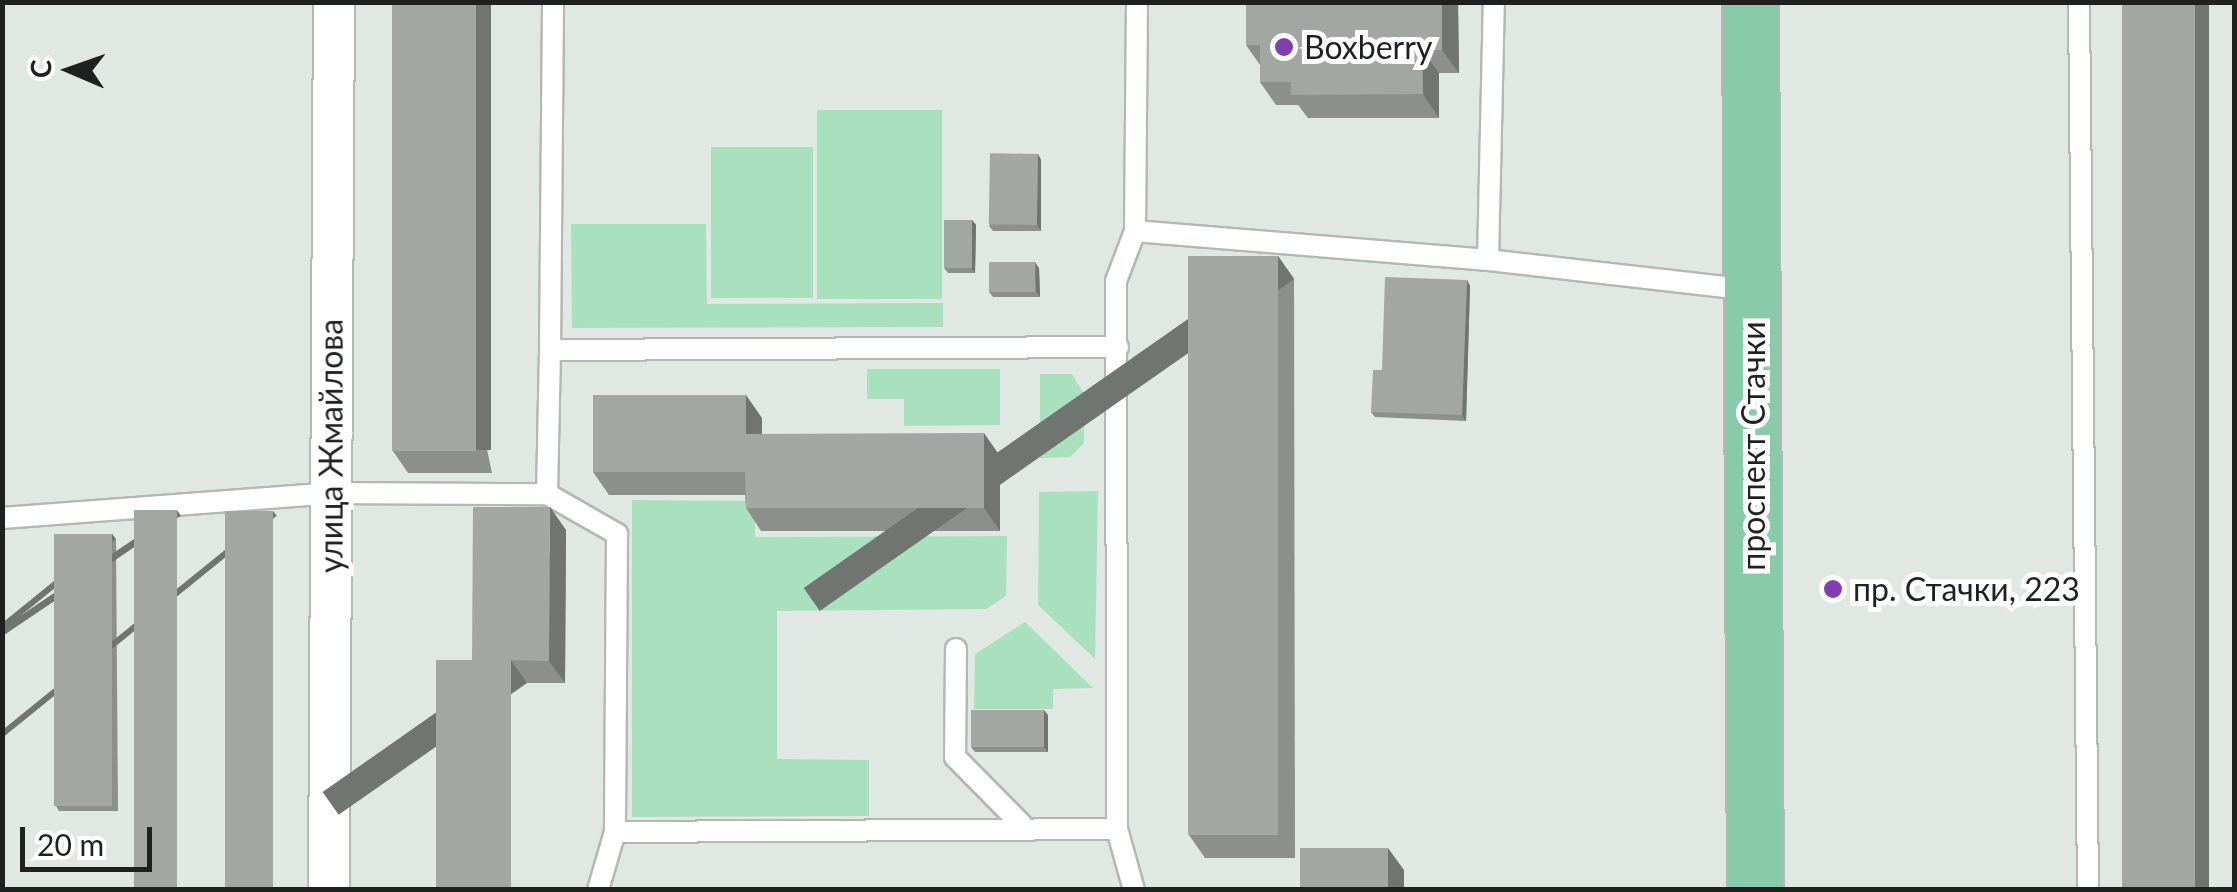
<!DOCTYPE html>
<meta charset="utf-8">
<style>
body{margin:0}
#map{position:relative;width:2237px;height:892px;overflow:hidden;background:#e1e7e3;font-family:Lato,sans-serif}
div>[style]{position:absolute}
.green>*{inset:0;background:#a9e1bf;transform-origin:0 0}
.roads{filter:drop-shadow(2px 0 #b3b8b4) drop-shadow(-2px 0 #b3b8b4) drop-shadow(0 2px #b3b8b4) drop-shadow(0 -2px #b3b8b4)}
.lane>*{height:20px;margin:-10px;padding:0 10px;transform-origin:10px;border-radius:10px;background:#fff}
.street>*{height:40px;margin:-20px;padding:0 20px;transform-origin:20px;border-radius:20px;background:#fff}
.primary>*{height:55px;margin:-27.5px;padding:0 27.5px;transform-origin:27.5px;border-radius:27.5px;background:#88caa9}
.wall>*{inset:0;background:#8b908c}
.shaded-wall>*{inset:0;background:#717572;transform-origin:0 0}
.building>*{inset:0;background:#a2a7a3;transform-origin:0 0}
.dots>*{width:28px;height:28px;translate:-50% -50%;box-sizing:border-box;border:5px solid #fff;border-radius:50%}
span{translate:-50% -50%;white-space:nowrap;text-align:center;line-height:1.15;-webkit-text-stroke:10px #fff;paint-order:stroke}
.poi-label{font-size:32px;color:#1f2120}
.left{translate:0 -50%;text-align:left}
.street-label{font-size:32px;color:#1f2120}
.frame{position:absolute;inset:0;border:5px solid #1f2120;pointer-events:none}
.north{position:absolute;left:20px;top:20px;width:100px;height:100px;-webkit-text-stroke:8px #fff;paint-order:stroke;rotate:272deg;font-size:28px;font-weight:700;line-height:40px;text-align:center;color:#1f2120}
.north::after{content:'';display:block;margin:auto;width:35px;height:45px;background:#1f2120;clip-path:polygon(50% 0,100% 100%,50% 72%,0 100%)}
.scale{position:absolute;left:20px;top:827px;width:132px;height:45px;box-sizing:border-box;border:5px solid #1f2120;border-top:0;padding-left:12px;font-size:30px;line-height:35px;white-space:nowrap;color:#1f2120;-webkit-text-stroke:8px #fff;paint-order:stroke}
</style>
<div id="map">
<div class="green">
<div style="left:817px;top:110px;width:125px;height:189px"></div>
<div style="left:711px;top:147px;width:102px;height:151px"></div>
<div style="clip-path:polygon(571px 224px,706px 224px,707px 304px,943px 303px,943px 327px,572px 328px)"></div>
<div style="clip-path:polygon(867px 369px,1000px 369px,1000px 425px,904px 426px,904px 399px,867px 399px)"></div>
<div style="clip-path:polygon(1040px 374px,1072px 374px,1084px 394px,1084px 443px,1070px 457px,1040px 458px)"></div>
<div style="clip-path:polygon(1098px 491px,1095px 659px,1038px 605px,1039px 492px)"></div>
<div style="clip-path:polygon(632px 500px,755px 501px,755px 537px,1007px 536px,1006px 596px,986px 609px,777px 611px,777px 759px,869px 760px,869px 816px,632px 817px)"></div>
<div style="clip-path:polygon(1025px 622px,1093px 688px,1053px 689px,1053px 709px,974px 709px,975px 654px)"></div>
</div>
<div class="roads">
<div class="lane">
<div style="left:2079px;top:2px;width:888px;rotate:89.42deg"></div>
<div style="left:1135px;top:231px;width:354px;rotate:4.7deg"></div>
<div style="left:1488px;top:260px;width:264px;rotate:6.5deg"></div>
<div style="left:1488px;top:260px;width:258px;rotate:-88.7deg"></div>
<div style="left:550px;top:350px;width:348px;rotate:-89.5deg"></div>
<div style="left:547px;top:494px;width:81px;rotate:29.7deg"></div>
<div style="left:617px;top:534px;width:298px;rotate:90.4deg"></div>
<div style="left:2px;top:518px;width:330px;rotate:-4.3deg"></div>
<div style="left:331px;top:493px;width:216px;rotate:0.3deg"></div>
<div style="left:547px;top:494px;width:144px;rotate:-88.8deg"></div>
<div style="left:550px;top:350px;width:568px;rotate:-0.3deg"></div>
<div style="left:956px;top:649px;width:108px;rotate:90.5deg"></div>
<div style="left:955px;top:757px;width:95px;rotate:45.4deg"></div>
<div style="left:598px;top:890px;width:60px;rotate:-73.7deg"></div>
<div style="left:615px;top:832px;width:502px;rotate:-0.34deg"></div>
<div style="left:1134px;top:890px;width:63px;rotate:-105.6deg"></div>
<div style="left:1117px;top:829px;width:548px;rotate:-90.1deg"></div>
<div style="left:1116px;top:281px;width:53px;rotate:-69.2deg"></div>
<div style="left:1135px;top:231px;width:229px;rotate:-89.5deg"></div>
</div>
<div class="street">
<div style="left:329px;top:890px;width:888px;rotate:-89.68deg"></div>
</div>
<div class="primary">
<div style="left:1750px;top:2px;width:888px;rotate:89.68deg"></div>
</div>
</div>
<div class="wall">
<div style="clip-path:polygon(392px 2px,492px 473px,408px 473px,393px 451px)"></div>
<div style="clip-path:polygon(1458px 2px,1459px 73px,1439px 73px,1439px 118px,1308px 118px,1298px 105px,1276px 105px,1260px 82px,1260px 65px,1246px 45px)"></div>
<div style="clip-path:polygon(1038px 154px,1041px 160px,1041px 231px,993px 231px,989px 226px)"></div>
<div style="clip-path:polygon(972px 220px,976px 225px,975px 273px,948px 273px,944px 268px)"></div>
<div style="clip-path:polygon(1278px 256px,1294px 279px,1295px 858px,1205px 858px,1189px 835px)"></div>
<div style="clip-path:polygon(1039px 268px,1040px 297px,993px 297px,989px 292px)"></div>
<div style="clip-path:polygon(1467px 280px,1470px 286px,1466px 421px,1375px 417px,1371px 412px,1382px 370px)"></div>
<div style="clip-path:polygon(762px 418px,762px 434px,1000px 456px,1000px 531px,761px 531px,746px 508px,745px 495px,609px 495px,593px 472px)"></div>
<div style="clip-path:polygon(566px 530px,565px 683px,527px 683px,472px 660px)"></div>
<div style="clip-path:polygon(112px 534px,116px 539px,118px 811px,59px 811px,56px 806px)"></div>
<div style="clip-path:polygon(1048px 715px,1048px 752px,975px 752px,971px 747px)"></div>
</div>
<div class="shaded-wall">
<div style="left:476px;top:2px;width:15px;height:448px"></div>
<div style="clip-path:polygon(1442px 2px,1458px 2px,1459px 73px,1442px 50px)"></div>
<div style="left:2195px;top:2px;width:14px;height:888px"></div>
<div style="clip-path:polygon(1422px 50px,1439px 73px,1439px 118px,1423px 94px)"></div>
<div style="clip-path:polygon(1038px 154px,1041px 160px,1041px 231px,1037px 225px)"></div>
<div style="clip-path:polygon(972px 220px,976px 225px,975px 273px,971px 268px)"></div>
<div style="left:1278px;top:256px;width:28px;height:579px;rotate:55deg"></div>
<div style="clip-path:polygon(1035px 262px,1039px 268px,1040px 297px,1036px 291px)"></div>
<div style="clip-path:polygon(1467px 280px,1470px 286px,1466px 421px,1462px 415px)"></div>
<div style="clip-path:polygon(746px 395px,762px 418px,762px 456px,746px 434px)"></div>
<div style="clip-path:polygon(984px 433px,1000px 456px,1000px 531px,984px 508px)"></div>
<div style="clip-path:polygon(550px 507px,566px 530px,565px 683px,549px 661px)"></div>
<div style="left:177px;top:510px;width:7px;height:380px;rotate:56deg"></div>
<div style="left:273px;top:511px;width:6px;height:379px;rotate:51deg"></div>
<div style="left:112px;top:534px;width:6px;height:271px;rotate:51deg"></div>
<div style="left:511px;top:660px;width:28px;height:230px;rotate:55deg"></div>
<div style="clip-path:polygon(1044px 710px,1048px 715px,1048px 752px,1044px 747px)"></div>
<div style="clip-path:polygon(1388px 848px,1404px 870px,1404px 890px,1388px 890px)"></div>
</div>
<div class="building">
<div style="left:392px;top:2px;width:84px;height:449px"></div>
<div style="clip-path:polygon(1246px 2px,1442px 2px,1442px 50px,1422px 50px,1423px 94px,1291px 95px,1291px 82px,1260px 82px,1260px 45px,1246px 45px)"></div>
<div style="left:2122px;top:2px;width:73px;height:888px"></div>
<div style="left:1038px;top:154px;width:71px;height:48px;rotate:91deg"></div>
<div style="left:944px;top:220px;width:28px;height:48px"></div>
<div style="left:1188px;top:256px;width:90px;height:579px"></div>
<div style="left:989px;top:262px;width:46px;height:30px"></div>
<div style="clip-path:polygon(1385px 277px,1467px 280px,1462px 415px,1371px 412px,1373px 370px,1382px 370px)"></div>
<div style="clip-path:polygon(593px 395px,746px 395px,746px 434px,984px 433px,984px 508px,746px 508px,745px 472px,593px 472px)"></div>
<div style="clip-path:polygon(473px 507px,550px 507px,549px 661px,511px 660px,511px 890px,436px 890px,436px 660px,472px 660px)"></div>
<div style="left:134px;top:510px;width:43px;height:380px"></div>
<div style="left:225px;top:511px;width:48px;height:379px"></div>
<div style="left:54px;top:534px;width:58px;height:272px"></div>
<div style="left:971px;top:710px;width:73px;height:37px"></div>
<div style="left:1300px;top:848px;width:88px;height:42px"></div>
</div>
<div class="dots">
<div style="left:1284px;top:47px;background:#813eb3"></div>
<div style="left:1833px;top:589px;background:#813eb3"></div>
</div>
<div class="poi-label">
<span class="left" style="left:1304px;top:47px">Boxberry</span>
<span class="left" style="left:1853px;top:589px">пр. Стачки, 223</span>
</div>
<div class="street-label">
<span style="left:331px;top:446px;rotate:-90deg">улица Жмайлова</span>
<span style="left:1753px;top:446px;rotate:-90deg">проспект Стачки</span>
</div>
<div class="frame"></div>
<div class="north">С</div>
<div class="scale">20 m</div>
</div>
